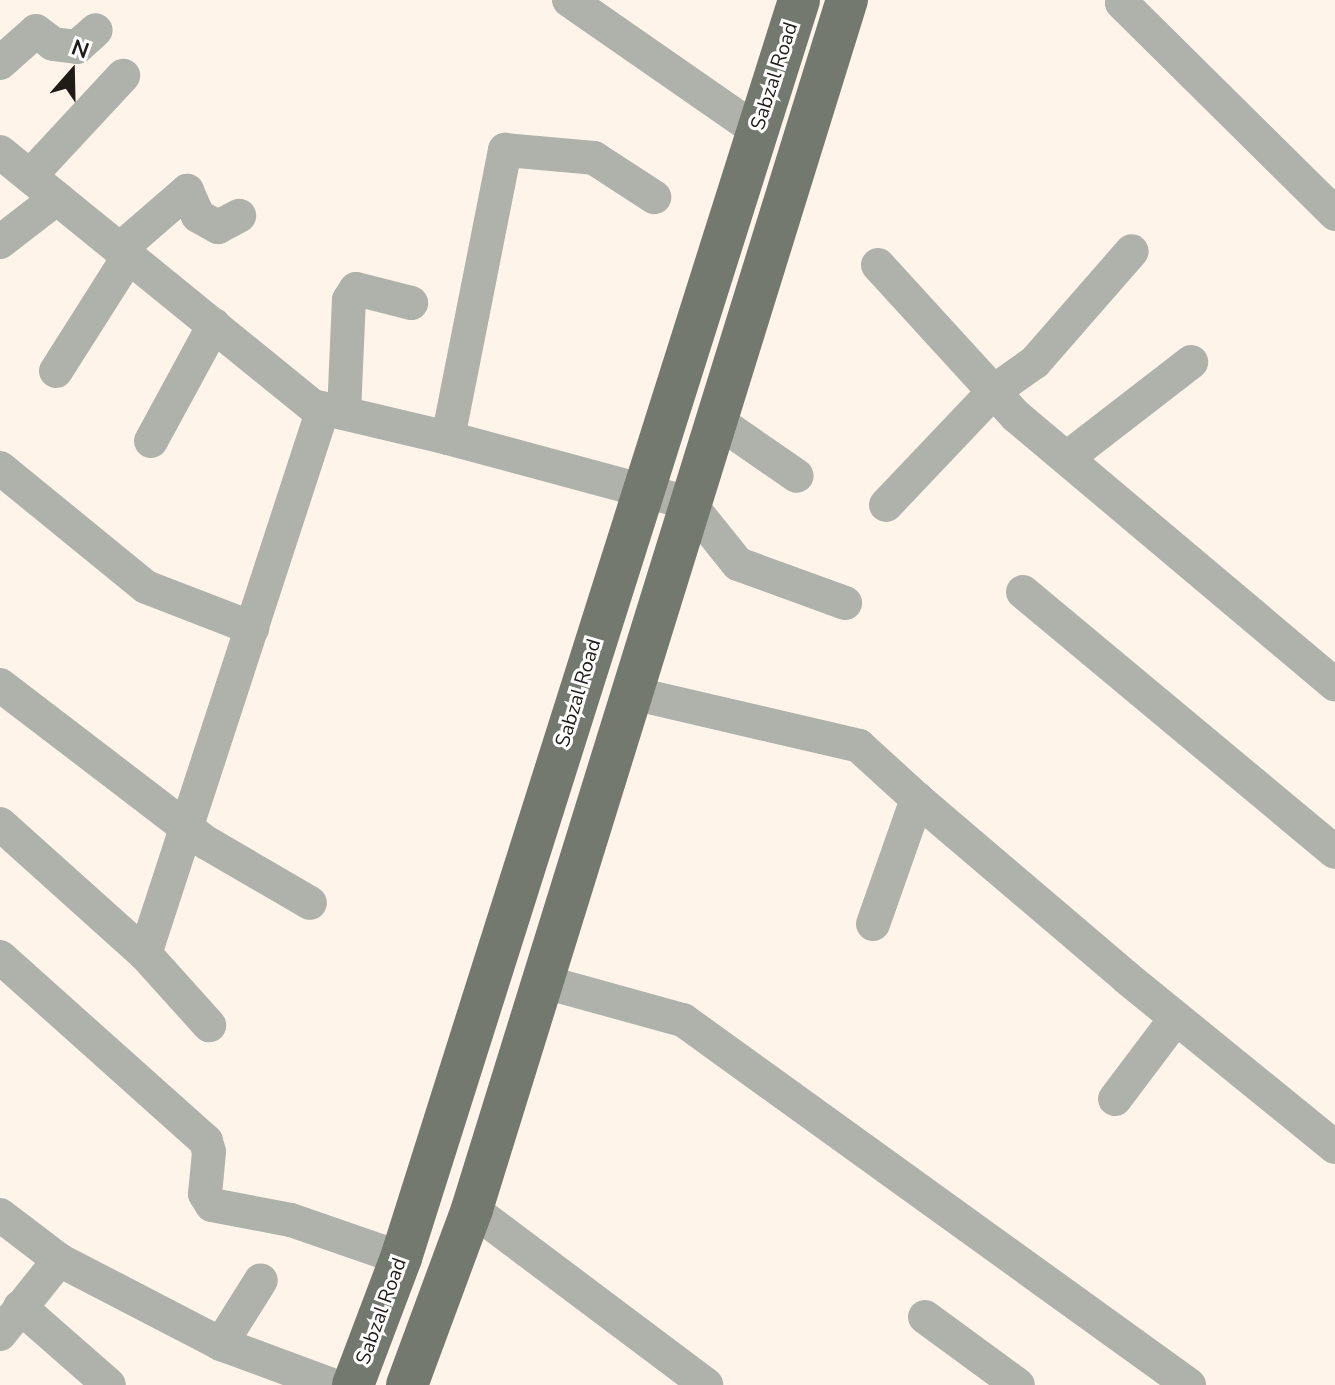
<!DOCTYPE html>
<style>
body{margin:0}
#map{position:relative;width:1335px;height:1385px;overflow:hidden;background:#fef4ea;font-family:"Nunito Sans",sans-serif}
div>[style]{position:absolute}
.minor>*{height:34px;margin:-17px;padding:0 17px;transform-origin:17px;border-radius:17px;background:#aeb2ab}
.major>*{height:42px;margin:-21px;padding:0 21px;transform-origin:21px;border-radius:21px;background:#73796e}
span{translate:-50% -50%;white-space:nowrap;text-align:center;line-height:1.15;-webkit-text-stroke:6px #fff;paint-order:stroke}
.street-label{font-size:20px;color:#1f1b17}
.north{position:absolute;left:32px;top:32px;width:80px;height:80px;-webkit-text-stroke:6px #fff;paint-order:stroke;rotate:20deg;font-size:22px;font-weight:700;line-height:32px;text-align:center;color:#1f1b17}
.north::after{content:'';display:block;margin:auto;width:28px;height:36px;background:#1f1b17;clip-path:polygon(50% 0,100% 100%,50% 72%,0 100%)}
</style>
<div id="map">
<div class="minor">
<div style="left:569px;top:0;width:228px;rotate:34.8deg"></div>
<div style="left:1125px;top:0;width:4px;rotate:135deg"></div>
<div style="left:1122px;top:3px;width:300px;rotate:44.7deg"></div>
<div style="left:0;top:63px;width:48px;rotate:-41.6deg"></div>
<div style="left:36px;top:31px;width:21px;rotate:37deg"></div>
<div style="left:53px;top:44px;width:24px;rotate:7deg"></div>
<div style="left:77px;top:47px;width:25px;rotate:-42deg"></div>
<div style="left:0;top:152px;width:403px;rotate:39.1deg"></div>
<div style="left:313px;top:406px;width:139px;rotate:13.3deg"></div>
<div style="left:448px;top:438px;width:250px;rotate:15.1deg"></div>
<div style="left:689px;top:503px;width:78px;rotate:51.2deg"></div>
<div style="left:738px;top:564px;width:114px;rotate:20deg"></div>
<div style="left:30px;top:176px;width:137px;rotate:-47.1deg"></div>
<div style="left:0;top:242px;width:72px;rotate:-37.7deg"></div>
<div style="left:120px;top:249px;width:89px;rotate:-40.9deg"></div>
<div style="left:187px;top:191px;width:27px;rotate:66deg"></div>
<div style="left:198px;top:216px;width:23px;rotate:29deg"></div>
<div style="left:218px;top:227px;width:24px;rotate:-28deg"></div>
<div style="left:878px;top:265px;width:205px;rotate:47.6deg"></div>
<div style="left:1016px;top:416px;width:417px;rotate:40.1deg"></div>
<div style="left:56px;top:371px;width:136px;rotate:-57.6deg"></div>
<div style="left:344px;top:413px;width:113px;rotate:-87.5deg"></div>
<div style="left:349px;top:300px;width:13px;rotate:-58deg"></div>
<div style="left:356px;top:289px;width:57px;rotate:14.3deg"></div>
<div style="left:716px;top:420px;width:98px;rotate:34.7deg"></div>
<div style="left:448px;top:438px;width:294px;rotate:-78.8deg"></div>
<div style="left:505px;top:150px;width:89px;rotate:5.1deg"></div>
<div style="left:594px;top:158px;width:72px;rotate:33deg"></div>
<div style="left:151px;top:441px;width:132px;rotate:-61.5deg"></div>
<div style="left:1067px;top:458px;width:157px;rotate:-37.7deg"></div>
<div style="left:0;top:468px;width:188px;rotate:39.2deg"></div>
<div style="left:146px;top:587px;width:114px;rotate:21.1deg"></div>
<div style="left:886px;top:505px;width:157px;rotate:-46.5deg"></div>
<div style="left:994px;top:391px;width:50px;rotate:-35.3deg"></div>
<div style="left:1035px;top:362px;width:147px;rotate:-48.9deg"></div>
<div style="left:1023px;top:592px;width:406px;rotate:39.8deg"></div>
<div style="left:0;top:685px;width:260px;rotate:37.4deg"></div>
<div style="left:207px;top:843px;width:119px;rotate:30.2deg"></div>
<div style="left:632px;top:693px;width:233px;rotate:13.1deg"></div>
<div style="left:859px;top:746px;width:79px;rotate:42.4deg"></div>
<div style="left:0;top:824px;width:195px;rotate:41.9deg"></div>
<div style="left:145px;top:954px;width:96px;rotate:48deg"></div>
<div style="left:873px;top:924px;width:133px;rotate:-70.6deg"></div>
<div style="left:917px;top:799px;width:276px;rotate:40.4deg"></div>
<div style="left:1127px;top:978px;width:268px;rotate:39.1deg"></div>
<div style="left:145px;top:954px;width:573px;rotate:-71.91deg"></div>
<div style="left:0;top:957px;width:276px;rotate:41.8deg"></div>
<div style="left:206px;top:1141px;width:11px;rotate:75deg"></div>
<div style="left:209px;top:1152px;width:42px;rotate:95.4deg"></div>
<div style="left:205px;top:1194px;width:13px;rotate:58deg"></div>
<div style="left:212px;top:1205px;width:80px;rotate:10.8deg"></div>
<div style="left:291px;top:1220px;width:116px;rotate:19.1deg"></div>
<div style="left:541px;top:981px;width:147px;rotate:15.4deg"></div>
<div style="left:683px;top:1020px;width:624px;rotate:35.8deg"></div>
<div style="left:1115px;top:1099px;width:101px;rotate:-53deg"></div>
<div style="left:472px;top:1209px;width:293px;rotate:36.9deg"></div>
<div style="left:0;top:1215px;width:74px;rotate:37.3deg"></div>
<div style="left:59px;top:1260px;width:182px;rotate:27.4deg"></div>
<div style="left:221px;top:1344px;width:118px;rotate:20.3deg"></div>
<div style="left:20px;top:1307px;width:118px;rotate:41.2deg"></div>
<div style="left:925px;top:1317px;width:115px;rotate:36.2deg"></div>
<div style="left:0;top:1334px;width:95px;rotate:-51.4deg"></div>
<div style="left:221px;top:1344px;width:75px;rotate:-58deg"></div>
</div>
<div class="major">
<div style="left:353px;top:1385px;width:136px;rotate:-69.3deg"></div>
<div style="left:401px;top:1258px;width:1319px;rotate:-72.44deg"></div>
<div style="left:407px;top:1385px;width:188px;rotate:-69.7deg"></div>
<div style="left:472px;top:1209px;width:1266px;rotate:-72.77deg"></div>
</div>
<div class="street-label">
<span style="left:774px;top:76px;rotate:-72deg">Sabzal Road</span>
<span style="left:578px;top:693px;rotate:-73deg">Sabzal Road</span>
<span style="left:381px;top:1311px;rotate:-70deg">Sabzal Road</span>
</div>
<div class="north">N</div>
</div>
